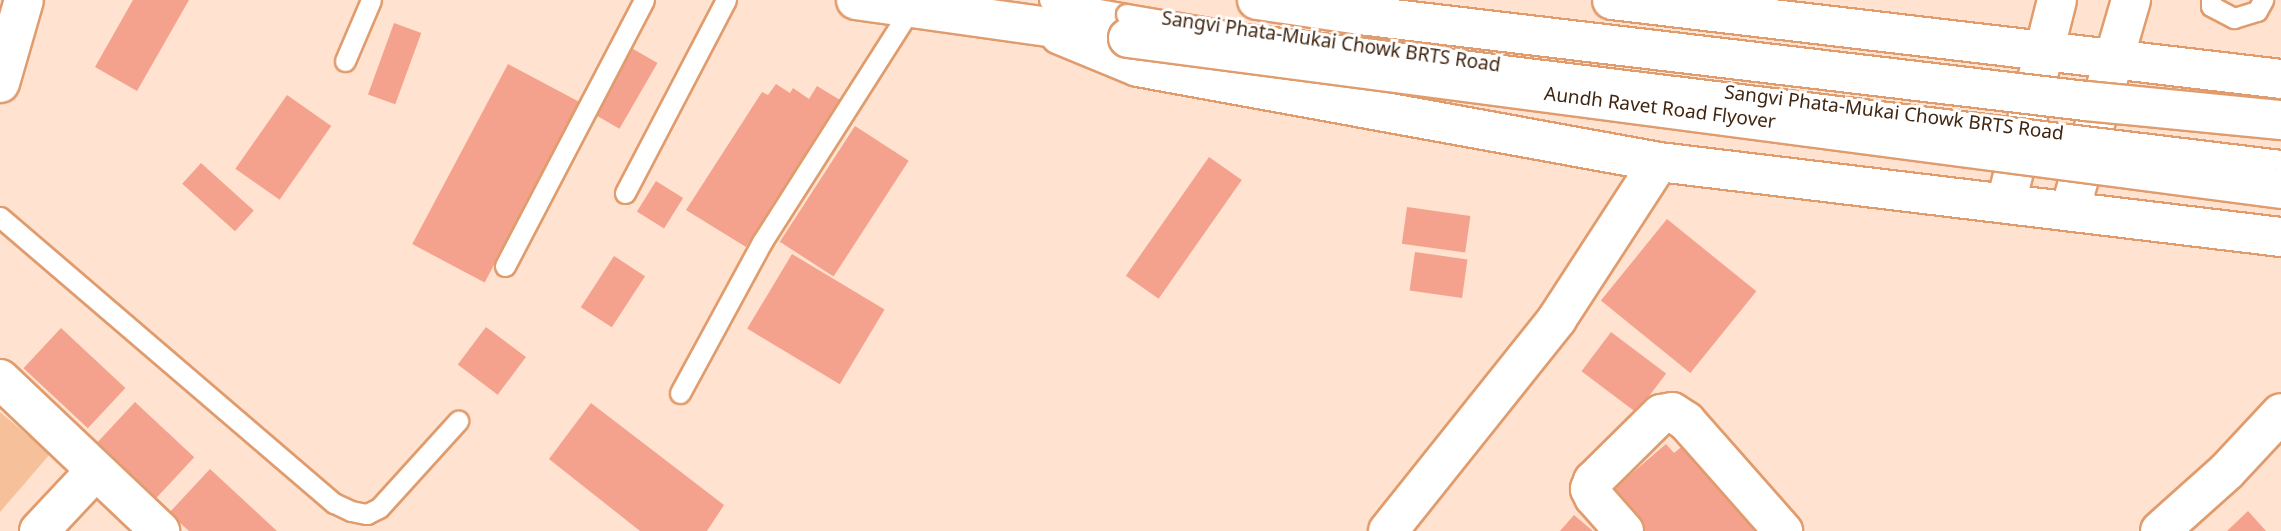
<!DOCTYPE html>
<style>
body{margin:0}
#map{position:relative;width:2281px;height:531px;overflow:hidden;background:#ffe2cf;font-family:"Noto Sans",sans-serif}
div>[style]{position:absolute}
.green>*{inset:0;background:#f6c09b}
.building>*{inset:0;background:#f4a28d;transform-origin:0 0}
.roads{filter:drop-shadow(2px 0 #e09c6d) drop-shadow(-2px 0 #e09c6d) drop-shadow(0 2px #e09c6d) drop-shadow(0 -2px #e09c6d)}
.service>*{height:19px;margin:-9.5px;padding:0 9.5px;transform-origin:9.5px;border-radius:9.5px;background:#fff}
.minor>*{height:38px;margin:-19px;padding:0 19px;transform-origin:19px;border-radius:19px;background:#fff}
.tertiary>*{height:38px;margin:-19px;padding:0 19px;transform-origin:19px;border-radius:19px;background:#fff}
.primary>*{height:38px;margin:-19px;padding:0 19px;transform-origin:19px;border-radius:19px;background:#fff}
.bridges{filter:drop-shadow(2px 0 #e09c6d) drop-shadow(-2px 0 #e09c6d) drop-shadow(0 2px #e09c6d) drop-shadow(0 -2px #e09c6d)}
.service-bridge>*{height:19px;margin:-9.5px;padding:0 9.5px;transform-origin:9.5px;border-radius:9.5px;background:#fff}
.primary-bridge>*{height:38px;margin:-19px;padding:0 19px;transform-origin:19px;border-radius:19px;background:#fff}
span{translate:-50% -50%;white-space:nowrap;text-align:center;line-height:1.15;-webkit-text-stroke:6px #fff;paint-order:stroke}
.street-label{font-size:19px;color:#412612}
</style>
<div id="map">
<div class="green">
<div style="clip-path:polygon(0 412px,50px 454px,0 512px)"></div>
</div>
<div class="building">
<div style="clip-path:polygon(133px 0,189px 0,137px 91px,95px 67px)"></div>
<div style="left:394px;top:23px;width:29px;height:76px;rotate:20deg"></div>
<div style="left:628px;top:46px;width:34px;height:76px;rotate:30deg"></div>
<div style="left:508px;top:64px;width:82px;height:204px;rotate:28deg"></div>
<div style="clip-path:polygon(776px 84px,790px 93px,793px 88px,809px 99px,817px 86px,840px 100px,746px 247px,686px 210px,762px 92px,768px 95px)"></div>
<div style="left:287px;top:95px;width:54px;height:90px;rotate:35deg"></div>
<div style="left:855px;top:126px;width:64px;height:138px;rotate:33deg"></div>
<div style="left:1209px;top:157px;width:40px;height:145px;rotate:35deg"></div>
<div style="left:201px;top:163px;width:71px;height:28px;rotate:42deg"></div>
<div style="left:656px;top:181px;width:32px;height:36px;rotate:32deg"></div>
<div style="left:1407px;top:207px;width:64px;height:37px;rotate:8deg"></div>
<div style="left:1667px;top:219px;width:115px;height:105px;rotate:39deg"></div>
<div style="left:1415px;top:252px;width:53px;height:39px;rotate:8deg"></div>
<div style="left:792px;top:254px;width:108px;height:87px;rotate:31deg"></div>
<div style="left:614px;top:256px;width:37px;height:61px;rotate:33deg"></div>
<div style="left:486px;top:327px;width:50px;height:47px;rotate:37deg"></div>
<div style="left:61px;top:328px;width:88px;height:55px;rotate:43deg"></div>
<div style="left:1611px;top:332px;width:69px;height:49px;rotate:37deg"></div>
<div style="left:135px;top:402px;width:81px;height:58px;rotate:43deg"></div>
<div style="clip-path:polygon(591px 403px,724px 505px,707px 531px,640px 531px,549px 459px)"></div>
<div style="clip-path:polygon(1691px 439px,1700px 465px,1734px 505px,1742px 498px,1764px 524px,1755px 531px,1644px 531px,1610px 492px,1666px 444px,1674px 453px)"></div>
<div style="clip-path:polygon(210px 469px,277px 531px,189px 531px,169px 513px)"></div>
<div style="clip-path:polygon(2248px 511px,2266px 531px,2227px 531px)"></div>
<div style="clip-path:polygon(1574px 515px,1593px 531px,1560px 531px)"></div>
</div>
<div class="roads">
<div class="service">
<div style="left:1049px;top:0;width:78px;rotate:10.3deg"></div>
<div style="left:2211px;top:0;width:6px;rotate:90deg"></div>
<div style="left:2211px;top:6px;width:26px;rotate:28deg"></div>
<div style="left:2234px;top:18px;width:24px;rotate:-17deg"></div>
<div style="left:2257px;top:11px;width:13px;rotate:-61deg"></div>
<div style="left:345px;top:61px;width:66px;rotate:-66.9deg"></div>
<div style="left:625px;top:193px;width:218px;rotate:-62.4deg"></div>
<div style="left:0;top:217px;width:440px;rotate:40.6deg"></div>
<div style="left:334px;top:503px;width:19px;rotate:25deg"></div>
<div style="left:351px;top:511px;width:16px;rotate:11deg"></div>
<div style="left:367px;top:514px;width:13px;rotate:-27deg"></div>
<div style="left:379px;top:508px;width:118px;rotate:-47.8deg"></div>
<div style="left:505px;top:266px;width:300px;rotate:-62.4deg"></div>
<div style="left:680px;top:393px;width:172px;rotate:-61.5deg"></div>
<div style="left:762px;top:242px;width:277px;rotate:-57.5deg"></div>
</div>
<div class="minor">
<div style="left:0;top:83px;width:86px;rotate:-73.9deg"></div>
<div style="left:2006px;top:203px;width:209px;rotate:-75.9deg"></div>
<div style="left:2070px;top:210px;width:219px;rotate:-73.8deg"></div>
<div style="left:0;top:379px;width:221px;rotate:43.5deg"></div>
<div style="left:39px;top:531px;width:83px;rotate:-46.9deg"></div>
<div style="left:1388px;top:531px;width:271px;rotate:-51.4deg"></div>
<div style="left:1557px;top:319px;width:187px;rotate:-57deg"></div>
<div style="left:1624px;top:531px;width:45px;rotate:-131.4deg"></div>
<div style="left:1594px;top:497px;width:9px;rotate:-117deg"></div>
<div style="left:1590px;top:489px;width:9px;rotate:-69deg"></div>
<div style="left:1593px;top:481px;width:95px;rotate:-44.6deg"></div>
<div style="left:1661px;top:414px;width:11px;rotate:-10deg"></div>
<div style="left:1672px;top:412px;width:17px;rotate:33deg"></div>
<div style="left:1686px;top:421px;width:147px;rotate:48.6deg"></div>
</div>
<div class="tertiary">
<div style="left:1612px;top:0;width:674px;rotate:6.73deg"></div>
<div style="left:1060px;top:35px;width:84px;rotate:22.3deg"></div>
<div style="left:1138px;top:67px;width:530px;rotate:10.33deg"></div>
<div style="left:1659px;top:162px;width:627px;rotate:6.88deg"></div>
<div style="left:2160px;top:531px;width:90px;rotate:-41.8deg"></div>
<div style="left:2227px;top:471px;width:79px;rotate:-47deg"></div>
</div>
<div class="primary">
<div style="left:856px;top:0;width:275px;rotate:8deg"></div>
</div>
</div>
<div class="bridges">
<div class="service-bridge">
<div style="left:1126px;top:14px;width:108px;rotate:9.6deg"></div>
<div style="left:1232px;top:32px;width:1057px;rotate:6.96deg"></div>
</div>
<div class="primary-bridge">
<div style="left:1257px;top:0;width:104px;rotate:8.3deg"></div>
<div style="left:1360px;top:15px;width:731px;rotate:6.76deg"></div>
<div style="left:2086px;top:101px;width:196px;rotate:5.6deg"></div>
<div style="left:1128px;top:38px;width:1163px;rotate:7.46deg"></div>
</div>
</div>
<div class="street-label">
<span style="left:1331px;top:42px;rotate:8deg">Sangvi Phata-Mukai Chowk BRTS Road</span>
<span style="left:1660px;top:108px;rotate:7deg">Aundh Ravet Road Flyover</span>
<span style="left:1894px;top:113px;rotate:7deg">Sangvi Phata-Mukai Chowk BRTS Road</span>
</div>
</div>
